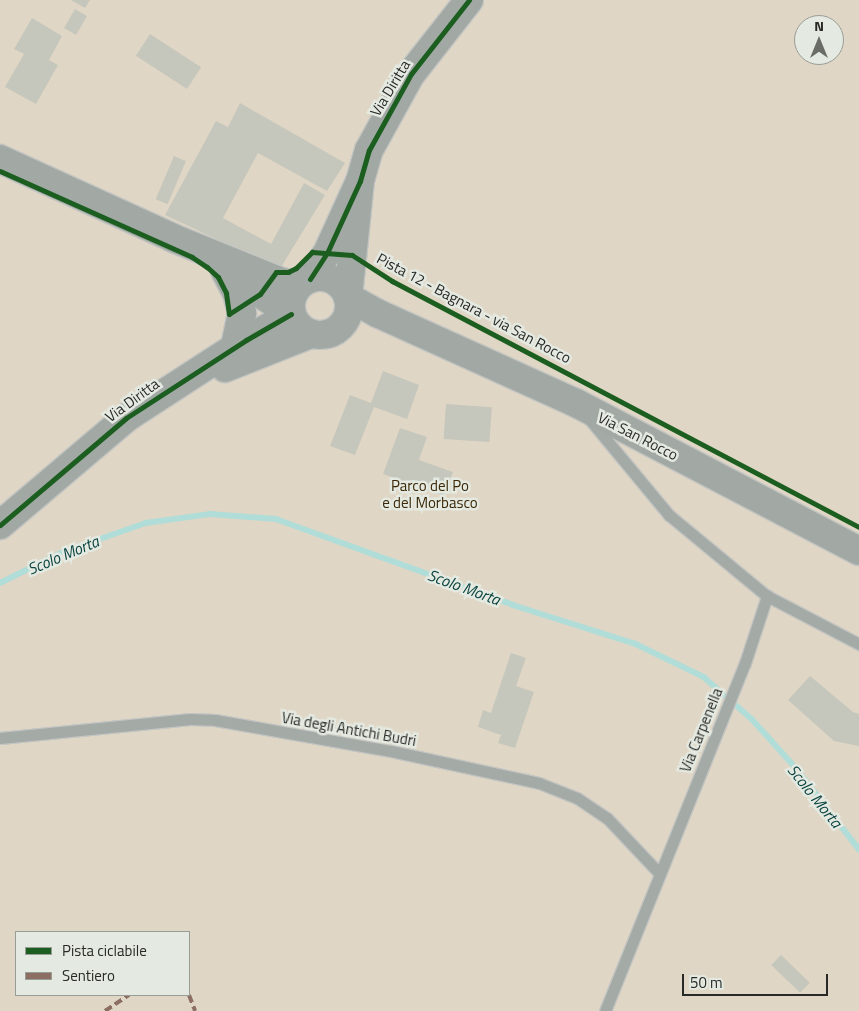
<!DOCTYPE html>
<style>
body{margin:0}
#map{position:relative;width:859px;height:1011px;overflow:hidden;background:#e5e8e3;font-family:"Titillium Web",sans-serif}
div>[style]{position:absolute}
.green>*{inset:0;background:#e0d6c5}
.stream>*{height:5.5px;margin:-2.75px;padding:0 2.75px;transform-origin:2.75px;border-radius:2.75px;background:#b1ddd8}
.building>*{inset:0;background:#c6c7bc;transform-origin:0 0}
.roads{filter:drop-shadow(1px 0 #c3c5c2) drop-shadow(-1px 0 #c3c5c2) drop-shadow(0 1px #c3c5c2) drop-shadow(0 -1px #c3c5c2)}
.lane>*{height:11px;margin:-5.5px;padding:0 5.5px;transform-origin:5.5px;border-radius:5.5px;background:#a4aaa6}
.secondary>*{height:28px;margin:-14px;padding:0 14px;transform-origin:14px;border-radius:14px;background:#a2a9a4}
.secondary>.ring{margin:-14px;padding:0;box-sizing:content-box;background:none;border:28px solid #a2a9a4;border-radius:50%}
.quiet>*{height:4px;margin-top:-2px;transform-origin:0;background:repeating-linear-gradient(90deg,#8d6e63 0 8px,transparent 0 12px)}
.cycleway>*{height:5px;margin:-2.5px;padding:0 2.5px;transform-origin:2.5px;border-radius:2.5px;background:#1b5e20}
span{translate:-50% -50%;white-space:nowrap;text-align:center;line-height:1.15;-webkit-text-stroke:5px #e4eae1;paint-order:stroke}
.street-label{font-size:15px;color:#272926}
.park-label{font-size:15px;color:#3c2806}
.water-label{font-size:16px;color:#0b4441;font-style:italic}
.legend{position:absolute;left:15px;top:931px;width:175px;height:65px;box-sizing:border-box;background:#e4eae1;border:1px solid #989d96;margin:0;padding:6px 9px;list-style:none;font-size:15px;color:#272926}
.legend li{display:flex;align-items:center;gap:10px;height:25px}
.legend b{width:25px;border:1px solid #989d96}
.north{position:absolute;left:794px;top:15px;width:50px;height:50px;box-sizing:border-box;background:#e4eae1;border:1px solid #989d96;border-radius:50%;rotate:0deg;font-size:14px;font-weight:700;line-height:20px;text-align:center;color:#272926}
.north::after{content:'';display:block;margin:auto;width:18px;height:22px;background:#6a6c68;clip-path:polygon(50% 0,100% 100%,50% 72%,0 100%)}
.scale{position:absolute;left:682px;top:974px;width:146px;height:22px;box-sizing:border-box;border:2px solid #272926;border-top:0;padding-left:6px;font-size:15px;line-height:18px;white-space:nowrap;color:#272926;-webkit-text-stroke:4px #e4eae1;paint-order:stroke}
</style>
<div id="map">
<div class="green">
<div style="clip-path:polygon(evenodd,0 0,859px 0,859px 1011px,0 1011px,0 0,804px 25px,834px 25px,834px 55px,804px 55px,804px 25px,0 0,16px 932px,189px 932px,189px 995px,16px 995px,16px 932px)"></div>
</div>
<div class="stream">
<div style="left:0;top:583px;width:70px;rotate:-26.2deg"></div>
<div style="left:63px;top:552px;width:88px;rotate:-19.3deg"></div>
<div style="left:146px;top:523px;width:65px;rotate:-8deg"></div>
<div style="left:210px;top:514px;width:66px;rotate:4.3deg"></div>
<div style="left:276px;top:519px;width:252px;rotate:19.9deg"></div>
<div style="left:513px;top:605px;width:129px;rotate:17.6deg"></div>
<div style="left:636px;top:644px;width:76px;rotate:25.9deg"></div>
<div style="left:704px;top:677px;width:64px;rotate:41.2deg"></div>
<div style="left:752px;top:719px;width:66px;rotate:48.1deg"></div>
<div style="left:796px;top:768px;width:103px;rotate:52.1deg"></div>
</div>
<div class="building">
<div style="clip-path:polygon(71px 0,90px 0,85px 8px)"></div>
<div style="left:75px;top:9px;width:14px;height:22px;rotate:30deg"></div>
<div style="clip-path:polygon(32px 18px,62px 36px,49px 60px,58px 65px,36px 104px,5px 87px,24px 54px,14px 49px)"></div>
<div style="left:150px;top:34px;width:61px;height:26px;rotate:33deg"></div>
<div style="clip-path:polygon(240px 103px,345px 163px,327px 191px,258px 153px,223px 218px,271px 244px,304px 183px,325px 195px,280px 269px,165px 215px,216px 121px,228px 127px)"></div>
<div style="left:174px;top:156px;width:13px;height:47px;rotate:23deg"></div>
<div style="clip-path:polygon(383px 371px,419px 385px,407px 419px,374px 407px,355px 455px,330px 446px,350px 395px,371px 403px)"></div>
<div style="left:446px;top:404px;width:46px;height:35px;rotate:4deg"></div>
<div style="clip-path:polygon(400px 428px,427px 437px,419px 460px,453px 472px,444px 496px,383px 474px)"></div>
<div style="clip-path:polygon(511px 653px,526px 658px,516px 686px,534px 692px,515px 748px,498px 743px,501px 735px,478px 727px,483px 710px,491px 713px)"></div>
<div style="clip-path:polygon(810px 676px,853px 712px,859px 714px,859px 746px,834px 741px,788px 700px)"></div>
<div style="left:781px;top:955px;width:40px;height:14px;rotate:44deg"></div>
</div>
<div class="roads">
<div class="lane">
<div style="left:590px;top:420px;width:124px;rotate:50.3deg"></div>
<div style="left:669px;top:515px;width:127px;rotate:39.6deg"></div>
<div style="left:767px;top:596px;width:104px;rotate:27.6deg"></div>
<div style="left:0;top:738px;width:191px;rotate:-5.7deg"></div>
<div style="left:190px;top:719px;width:25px;rotate:2deg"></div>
<div style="left:215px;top:720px;width:179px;rotate:10deg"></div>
<div style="left:391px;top:751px;width:151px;rotate:12.2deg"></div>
<div style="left:539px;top:783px;width:41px;rotate:21.5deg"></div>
<div style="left:577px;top:798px;width:36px;rotate:34deg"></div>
<div style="left:607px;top:818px;width:77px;rotate:46.6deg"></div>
<div style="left:605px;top:1011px;width:375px;rotate:-68.1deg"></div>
<div style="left:745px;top:663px;width:71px;rotate:-71.8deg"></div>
</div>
<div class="secondary">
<div style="left:0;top:159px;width:190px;rotate:24.5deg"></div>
<div style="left:173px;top:238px;width:118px;rotate:22deg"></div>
<div style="left:282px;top:282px;width:17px;rotate:10deg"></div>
<div style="left:360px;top:181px;width:117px;rotate:95.9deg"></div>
<div style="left:348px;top:297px;width:35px;rotate:29deg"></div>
<div style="left:379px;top:314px;width:216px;rotate:24.3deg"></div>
<div style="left:576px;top:403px;width:319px;rotate:27.6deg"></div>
<div style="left:225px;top:271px;width:26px;rotate:62deg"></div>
<div style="left:237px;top:294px;width:20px;rotate:75deg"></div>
<div style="left:242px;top:313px;width:35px;rotate:102deg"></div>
<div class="ring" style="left:291px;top:277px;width:30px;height:30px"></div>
<div style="left:310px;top:279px;width:31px;rotate:-57deg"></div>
<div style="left:327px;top:253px;width:79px;rotate:-65.4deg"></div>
<div style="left:360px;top:181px;width:32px;rotate:-74deg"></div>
<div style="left:369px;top:150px;width:87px;rotate:-61.1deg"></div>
<div style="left:411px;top:74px;width:94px;rotate:-51.9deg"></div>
<div style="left:225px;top:368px;width:92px;rotate:-21.6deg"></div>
<div style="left:0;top:525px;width:165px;rotate:-40.3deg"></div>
<div style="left:126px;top:418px;width:143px;rotate:-33deg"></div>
<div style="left:246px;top:340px;width:52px;rotate:-30deg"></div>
<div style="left:291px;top:314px;width:77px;rotate:-146.7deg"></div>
</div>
</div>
<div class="quiet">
<div style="left:189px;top:995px;width:17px;rotate:69deg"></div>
<div style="left:105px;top:1011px;width:29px;rotate:-34deg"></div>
</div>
<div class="cycleway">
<div style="left:0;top:171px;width:210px;rotate:24.1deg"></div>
<div style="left:192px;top:257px;width:18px;rotate:34deg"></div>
<div style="left:207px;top:267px;width:15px;rotate:42deg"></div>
<div style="left:218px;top:277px;width:18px;rotate:63deg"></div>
<div style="left:226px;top:293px;width:21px;rotate:82deg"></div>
<div style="left:229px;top:314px;width:37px;rotate:-33deg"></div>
<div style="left:260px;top:294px;width:27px;rotate:-54deg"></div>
<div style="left:276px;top:272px;width:12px"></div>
<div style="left:288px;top:272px;width:9px;rotate:-27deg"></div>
<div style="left:296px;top:268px;width:23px;rotate:-45deg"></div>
<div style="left:312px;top:252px;width:40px;rotate:4.3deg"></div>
<div style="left:352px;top:255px;width:48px;rotate:33deg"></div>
<div style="left:392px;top:281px;width:528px;rotate:27.78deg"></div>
<div style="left:310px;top:279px;width:31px;rotate:-57deg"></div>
<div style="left:327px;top:253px;width:79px;rotate:-65.4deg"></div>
<div style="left:360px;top:181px;width:32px;rotate:-74deg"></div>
<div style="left:369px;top:150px;width:87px;rotate:-61.1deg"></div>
<div style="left:411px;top:74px;width:94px;rotate:-51.9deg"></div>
<div style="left:0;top:525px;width:165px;rotate:-40.3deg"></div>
<div style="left:126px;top:418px;width:143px;rotate:-33deg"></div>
<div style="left:246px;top:340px;width:52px;rotate:-30deg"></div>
</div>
<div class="street-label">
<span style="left:390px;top:88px;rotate:-59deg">Via Diritta</span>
<span style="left:474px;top:308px;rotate:28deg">Pista 12 - Bagnara - via San Rocco</span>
<span style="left:132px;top:400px;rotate:-36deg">Via Diritta</span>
<span style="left:638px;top:436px;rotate:27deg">Via San Rocco</span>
<span style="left:349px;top:729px;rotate:10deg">Via degli Antichi Budri</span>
<span style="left:701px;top:730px;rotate:-68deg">Via Carpenella</span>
</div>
<div class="park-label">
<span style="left:430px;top:494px">Parco del Po<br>e del Morbasco</span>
</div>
<div class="water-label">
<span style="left:63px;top:555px;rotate:-23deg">Scolo Morta</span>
<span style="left:464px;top:587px;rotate:20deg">Scolo Morta</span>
<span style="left:815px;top:796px;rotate:51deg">Scolo Morta</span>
</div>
<ul class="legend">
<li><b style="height:6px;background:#1b5e20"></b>Pista ciclabile</li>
<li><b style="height:6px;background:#8d6e63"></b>Sentiero</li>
</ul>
<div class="north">N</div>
<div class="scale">50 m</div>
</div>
